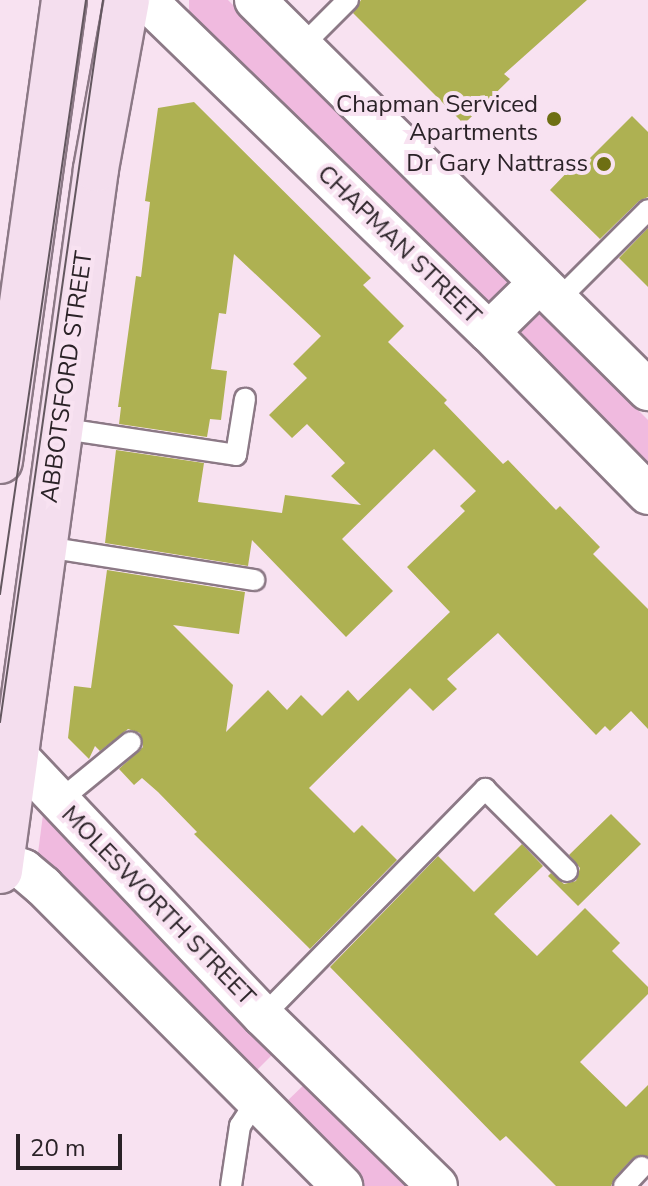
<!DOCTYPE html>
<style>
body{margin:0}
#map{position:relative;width:648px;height:1186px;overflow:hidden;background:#f8e2f1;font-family:"Nunito Sans",sans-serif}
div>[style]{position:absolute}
.green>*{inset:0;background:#f0badf}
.building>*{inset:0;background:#aeb152}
.roads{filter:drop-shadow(2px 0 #8c7986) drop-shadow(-2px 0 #8c7986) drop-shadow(0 2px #8c7986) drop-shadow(0 -2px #8c7986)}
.lane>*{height:20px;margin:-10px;padding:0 10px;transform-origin:10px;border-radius:10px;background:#fff}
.street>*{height:40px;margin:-20px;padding:0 20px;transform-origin:20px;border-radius:20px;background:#fff}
.secondary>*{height:44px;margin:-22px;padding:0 22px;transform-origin:22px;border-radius:22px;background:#f4deee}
.tram>*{height:2px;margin:-1px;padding:0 1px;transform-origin:1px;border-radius:1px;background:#63575f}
.dots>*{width:22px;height:22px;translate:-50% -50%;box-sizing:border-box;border:4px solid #f8e2f1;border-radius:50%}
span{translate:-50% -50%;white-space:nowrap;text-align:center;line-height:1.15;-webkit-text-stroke:8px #f8e2f1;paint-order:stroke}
.poi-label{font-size:24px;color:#2a2227}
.right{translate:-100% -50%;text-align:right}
.street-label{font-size:24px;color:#2a2227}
.scale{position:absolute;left:16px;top:1134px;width:106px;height:36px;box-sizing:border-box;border:4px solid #2a2227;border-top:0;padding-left:10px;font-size:24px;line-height:28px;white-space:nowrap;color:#2a2227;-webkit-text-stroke:6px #f8e2f1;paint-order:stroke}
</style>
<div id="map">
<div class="green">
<div style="clip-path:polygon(189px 0,228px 0,648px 420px,648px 472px,189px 14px)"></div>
<div style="clip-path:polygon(44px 807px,276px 1051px,254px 1073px,38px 853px)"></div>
<div style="clip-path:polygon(311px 1078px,418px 1186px,364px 1186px,283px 1105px)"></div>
</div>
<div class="building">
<div style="clip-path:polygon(361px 0,587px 0,504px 74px,510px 79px,464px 124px,353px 13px)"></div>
<div style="clip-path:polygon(194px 102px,371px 278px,363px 285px,404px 326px,388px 342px,447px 400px,444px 403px,503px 464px,508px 460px,556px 510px,560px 506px,600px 547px,593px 554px,648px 609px,648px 729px,631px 711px,610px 731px,605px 726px,596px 735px,498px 633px,447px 679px,457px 689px,433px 711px,410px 688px,309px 788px,354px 833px,362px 825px,397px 860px,310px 949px,194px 834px,197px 832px,158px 792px,142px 778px,134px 785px,119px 769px,143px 747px,140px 733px,128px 729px,100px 751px,95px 746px,89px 759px,68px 738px,74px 686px,91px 688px,107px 570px,245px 592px,239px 634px,173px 625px,233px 685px,226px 732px,268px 690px,287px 710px,301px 695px,322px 716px,348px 690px,358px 701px,450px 612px,407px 567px,465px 511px,460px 506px,476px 491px,434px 449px,342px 539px,393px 591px,346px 637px,252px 540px,248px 566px,105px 543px,116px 450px,204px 463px,198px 502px,282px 513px,285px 495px,361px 505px,331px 476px,345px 463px,307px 424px,292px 438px,269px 415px,307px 378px,293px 364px,321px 336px,234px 254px,226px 314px,219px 313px,211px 369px,227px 371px,221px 420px,210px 419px,207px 437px,119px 424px,121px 407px,118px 407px,136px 276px,141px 277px,150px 202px,145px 201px,158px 108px)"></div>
<div style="clip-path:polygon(632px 116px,648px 132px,648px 197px,639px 201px,600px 239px,550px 190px,577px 162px,582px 166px)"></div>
<div style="clip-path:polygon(648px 228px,648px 287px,619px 258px)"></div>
<div style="clip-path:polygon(611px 814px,641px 844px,578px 906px,548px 876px,551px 873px,564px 884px,576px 881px,580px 868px,569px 855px)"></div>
<div style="clip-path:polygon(522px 844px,543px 866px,494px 914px,537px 956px,585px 908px,620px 943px,612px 951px,648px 987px,648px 994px,580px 1062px,626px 1107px,648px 1085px,648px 1156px,633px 1158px,615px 1177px,611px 1186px,556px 1186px,506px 1136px,500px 1141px,330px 967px,438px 856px,474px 892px)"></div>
</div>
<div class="roads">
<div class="lane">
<div style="left:302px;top:46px;width:65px;rotate:-45deg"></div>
<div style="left:558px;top:300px;width:127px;rotate:-45deg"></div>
<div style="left:58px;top:428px;width:180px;rotate:8.6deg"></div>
<div style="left:236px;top:455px;width:57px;rotate:-80.9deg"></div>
<div style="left:46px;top:547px;width:211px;rotate:9deg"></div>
<div style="left:58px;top:802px;width:94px;rotate:-39.4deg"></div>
<div style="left:263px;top:1016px;width:318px;rotate:-45.6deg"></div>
<div style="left:485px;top:789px;width:116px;rotate:45deg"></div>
<div style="left:231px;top:1186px;width:61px;rotate:-81.5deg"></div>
<div style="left:240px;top:1126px;width:31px;rotate:-57deg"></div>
<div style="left:624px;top:1186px;width:26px;rotate:-47deg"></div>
</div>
<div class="street">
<div style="left:146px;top:0;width:477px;rotate:44.1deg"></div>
<div style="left:489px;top:332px;width:227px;rotate:45.5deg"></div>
<div style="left:255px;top:0;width:554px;rotate:44.78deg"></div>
<div style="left:489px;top:332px;width:70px;rotate:-44.4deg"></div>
<div style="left:17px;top:756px;width:358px;rotate:46.6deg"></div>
<div style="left:263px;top:1016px;width:243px;rotate:44.3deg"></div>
<div style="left:2px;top:862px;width:23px;rotate:20deg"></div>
<div style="left:24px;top:870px;width:25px;rotate:40deg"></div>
<div style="left:43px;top:886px;width:424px;rotate:45.1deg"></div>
</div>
<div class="secondary">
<div style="left:0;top:461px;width:465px;rotate:-82.1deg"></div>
<div style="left:0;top:871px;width:709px;rotate:-82.21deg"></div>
<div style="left:96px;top:169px;width:172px;rotate:-79.6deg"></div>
</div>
</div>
<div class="tram">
<div style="left:0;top:594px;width:600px;rotate:-81.76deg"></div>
<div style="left:0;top:722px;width:729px;rotate:-81.88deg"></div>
</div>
<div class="dots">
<div style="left:554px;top:119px;background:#6e6f13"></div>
<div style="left:604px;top:164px;background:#6e6f13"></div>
</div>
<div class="poi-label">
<span class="right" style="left:538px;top:119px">Chapman Serviced<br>Apartments</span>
<span class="right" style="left:588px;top:164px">Dr Gary Nattrass</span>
</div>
<div class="street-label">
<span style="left:399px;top:245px;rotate:44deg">CHAPMAN STREET</span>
<span style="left:67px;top:377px;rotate:-82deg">ABBOTSFORD STREET</span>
<span style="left:158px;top:906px;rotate:46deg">MOLESWORTH STREET</span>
</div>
<div class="scale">20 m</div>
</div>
